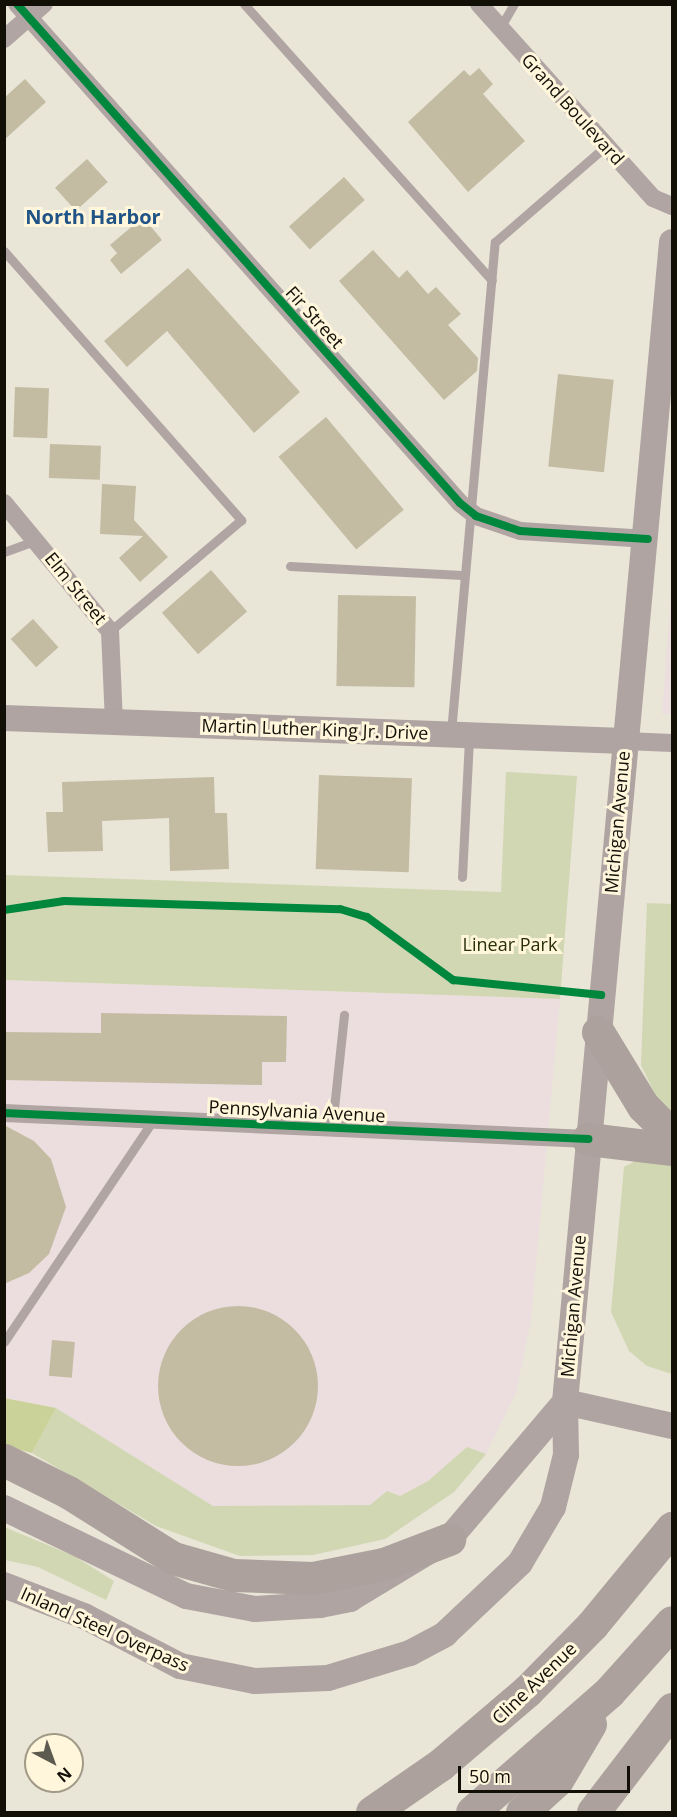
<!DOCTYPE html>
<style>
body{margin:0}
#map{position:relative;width:677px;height:1817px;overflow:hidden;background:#e9e5d7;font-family:"Open Sans",sans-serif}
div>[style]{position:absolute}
.industrial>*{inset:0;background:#ecdede}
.green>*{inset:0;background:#d2d7b3}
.forest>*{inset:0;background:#cad299}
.building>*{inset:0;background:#c3bca3;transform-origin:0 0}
.round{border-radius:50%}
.service>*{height:9px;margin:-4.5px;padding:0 4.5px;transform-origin:4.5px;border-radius:4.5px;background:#b1a5a4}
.minor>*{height:18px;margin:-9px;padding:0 9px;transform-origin:9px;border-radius:9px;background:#b1a5a4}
.secondary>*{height:26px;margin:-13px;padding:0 13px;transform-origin:13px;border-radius:13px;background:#afa4a1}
.motorway>*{height:33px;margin:-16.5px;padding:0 16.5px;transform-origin:16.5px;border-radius:16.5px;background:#aca19c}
.cycleway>*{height:8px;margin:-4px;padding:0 4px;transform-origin:4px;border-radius:4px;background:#00873e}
span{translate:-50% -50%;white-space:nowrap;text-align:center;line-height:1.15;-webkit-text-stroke:6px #fff6dc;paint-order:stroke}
.street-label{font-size:18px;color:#120f07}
.park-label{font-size:18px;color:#282f07}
.neighbourhood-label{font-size:20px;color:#205386;font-weight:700}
.frame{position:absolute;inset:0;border:6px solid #120f07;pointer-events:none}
.north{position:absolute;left:24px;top:1733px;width:60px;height:60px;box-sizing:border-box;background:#fff6dc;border:2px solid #a09a87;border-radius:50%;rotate:139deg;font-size:16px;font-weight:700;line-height:24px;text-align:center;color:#120f07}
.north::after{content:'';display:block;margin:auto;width:21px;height:27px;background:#5d5a50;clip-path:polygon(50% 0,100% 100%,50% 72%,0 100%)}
.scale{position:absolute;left:458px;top:1766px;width:172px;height:27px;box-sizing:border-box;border:3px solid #120f07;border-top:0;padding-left:8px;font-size:18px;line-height:21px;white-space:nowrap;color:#120f07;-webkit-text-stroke:4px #fff6dc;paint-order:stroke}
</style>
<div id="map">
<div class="industrial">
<div style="clip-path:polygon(672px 582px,672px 714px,662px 714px)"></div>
<div style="clip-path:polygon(5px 980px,560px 999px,531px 1320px,516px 1393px,486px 1454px,467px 1447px,428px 1481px,400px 1496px,387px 1491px,370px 1505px,212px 1506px,56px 1408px,5px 1398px)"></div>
</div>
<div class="green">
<div style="clip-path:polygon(506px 772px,577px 776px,560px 999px,5px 980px,5px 875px,501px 892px)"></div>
<div style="clip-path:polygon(647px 903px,672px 904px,672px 1114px,659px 1103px,641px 1065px)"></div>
<div style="clip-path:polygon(639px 1159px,672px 1159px,672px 1374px,647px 1366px,629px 1351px,611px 1312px,624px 1167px)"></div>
<div style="clip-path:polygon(56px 1408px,213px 1506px,370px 1505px,387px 1491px,400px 1496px,428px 1481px,467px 1447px,486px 1454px,454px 1492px,385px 1539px,313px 1555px,240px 1556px,156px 1526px,32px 1453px)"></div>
<div style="clip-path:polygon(4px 1527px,74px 1556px,114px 1581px,106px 1600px,38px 1567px,5px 1560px)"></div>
</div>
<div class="forest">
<div style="clip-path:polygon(4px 1398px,56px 1408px,32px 1453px,5px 1446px)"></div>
</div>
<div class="building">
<div style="clip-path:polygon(479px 68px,493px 84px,483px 94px,525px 141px,468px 192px,408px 122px,464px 70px,470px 76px)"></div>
<div style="clip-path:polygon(25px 79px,46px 102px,4px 140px,4px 98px)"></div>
<div style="left:87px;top:159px;width:31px;height:43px;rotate:48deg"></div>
<div style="left:344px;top:177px;width:31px;height:74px;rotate:48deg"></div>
<div style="clip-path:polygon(143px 217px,162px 240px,121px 274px,110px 260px,117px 253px,110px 245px)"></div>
<div style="clip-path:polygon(373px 250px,399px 278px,407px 270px,428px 294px,436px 287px,461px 314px,448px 325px,478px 358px,477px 371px,444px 400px,339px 281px)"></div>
<div style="clip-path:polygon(188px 268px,300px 392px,254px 433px,167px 331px,127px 367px,104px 341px)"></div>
<div style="left:558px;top:374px;width:56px;height:93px;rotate:6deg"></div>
<div style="left:15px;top:387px;width:34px;height:50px;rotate:2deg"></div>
<div style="left:326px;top:417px;width:121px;height:62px;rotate:50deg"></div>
<div style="left:50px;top:444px;width:51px;height:34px;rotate:2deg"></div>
<div style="clip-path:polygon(102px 484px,136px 486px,134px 520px,168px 557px,140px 582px,119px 558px,143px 536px,100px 534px)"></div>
<div style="left:211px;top:570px;width:55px;height:65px;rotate:49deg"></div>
<div style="left:338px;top:595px;width:78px;height:91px;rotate:1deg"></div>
<div style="left:33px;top:619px;width:38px;height:30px;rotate:48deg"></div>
<div style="left:319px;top:775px;width:93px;height:94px;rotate:2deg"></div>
<div style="clip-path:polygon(214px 777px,215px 813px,227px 813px,229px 869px,170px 871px,169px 818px,102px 821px,103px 851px,48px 852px,46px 812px,63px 812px,62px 782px)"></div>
<div style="clip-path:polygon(101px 1013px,287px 1016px,286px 1062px,262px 1062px,262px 1085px,4px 1080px,4px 1032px,101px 1033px)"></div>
<div style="clip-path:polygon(4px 1125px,34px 1141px,51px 1159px,66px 1207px,49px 1254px,29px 1273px,4px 1284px)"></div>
<div class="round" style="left:158px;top:1306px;width:160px;height:160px"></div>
<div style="left:52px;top:1340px;width:23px;height:36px;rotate:5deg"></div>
</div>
<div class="service">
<div style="left:244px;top:4px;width:371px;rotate:48.1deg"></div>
<div style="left:500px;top:28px;width:28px;rotate:-60deg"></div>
<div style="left:4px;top:251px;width:359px;rotate:48.6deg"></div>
<div style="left:241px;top:520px;width:172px;rotate:139.7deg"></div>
<div style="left:4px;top:552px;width:35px;rotate:-20deg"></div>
<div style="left:290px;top:566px;width:172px;rotate:3deg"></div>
<div style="left:451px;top:732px;width:492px;rotate:-84.9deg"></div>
<div style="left:495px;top:242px;width:147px;rotate:-40.9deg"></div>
<div style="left:462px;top:877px;width:140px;rotate:-87.1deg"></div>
<div style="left:332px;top:1127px;width:113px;rotate:-83.9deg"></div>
<div style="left:4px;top:1342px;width:269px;rotate:-56.1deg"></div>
</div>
<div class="minor">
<div style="left:17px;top:4px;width:667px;rotate:48.4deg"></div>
<div style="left:460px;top:503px;width:21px;rotate:39deg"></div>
<div style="left:476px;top:516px;width:46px;rotate:18.8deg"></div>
<div style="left:520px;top:531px;width:128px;rotate:3.6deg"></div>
<div style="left:479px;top:4px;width:261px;rotate:48.1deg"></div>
<div style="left:653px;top:198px;width:21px;rotate:23deg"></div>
<div style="left:4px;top:39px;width:53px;rotate:-41.2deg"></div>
<div style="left:4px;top:503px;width:166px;rotate:50.4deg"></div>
<div style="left:110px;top:631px;width:93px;rotate:87.5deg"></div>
<div style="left:625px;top:741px;width:47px;rotate:2.4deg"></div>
<div style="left:4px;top:1113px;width:585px;rotate:2.55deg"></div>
</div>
<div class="secondary">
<div style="left:4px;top:718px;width:621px;rotate:2.12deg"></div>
<div style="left:565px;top:1402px;width:110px;rotate:12.6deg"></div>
<div style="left:4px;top:1508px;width:202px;rotate:25.8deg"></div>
<div style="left:186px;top:1596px;width:70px;rotate:10.7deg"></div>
<div style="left:255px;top:1609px;width:65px;rotate:-3.5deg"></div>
<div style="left:320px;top:1605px;width:31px;rotate:-11deg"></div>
<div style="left:350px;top:1599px;width:116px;rotate:-31.2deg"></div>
<div style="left:449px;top:1539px;width:180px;rotate:-49.7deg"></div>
<div style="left:4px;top:1585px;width:86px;rotate:21.2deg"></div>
<div style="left:84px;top:1616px;width:108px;rotate:27.5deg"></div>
<div style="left:180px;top:1666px;width:76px;rotate:11.3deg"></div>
<div style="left:255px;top:1681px;width:73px;rotate:-2.4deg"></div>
<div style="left:328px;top:1678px;width:86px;rotate:-17deg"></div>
<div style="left:410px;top:1653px;width:40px;rotate:-28deg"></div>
<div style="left:445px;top:1634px;width:103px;rotate:-43.4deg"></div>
<div style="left:520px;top:1563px;width:65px;rotate:-59.5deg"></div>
<div style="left:553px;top:1507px;width:54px;rotate:-76deg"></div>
<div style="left:566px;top:1455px;width:53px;rotate:-91.1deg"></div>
<div style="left:565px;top:1402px;width:1165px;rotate:-84.73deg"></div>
</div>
<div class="motorway">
<div style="left:598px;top:1032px;width:87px;rotate:58.7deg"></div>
<div style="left:643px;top:1106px;width:41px;rotate:45deg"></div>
<div style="left:588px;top:1139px;width:85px;rotate:6.8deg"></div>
<div style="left:4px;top:1460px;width:72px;rotate:26.6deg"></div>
<div style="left:68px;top:1492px;width:124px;rotate:32.2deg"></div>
<div style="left:173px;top:1558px;width:62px;rotate:15.8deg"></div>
<div style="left:233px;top:1575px;width:80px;rotate:2.1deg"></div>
<div style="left:313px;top:1578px;width:72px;rotate:-11.2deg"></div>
<div style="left:384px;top:1564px;width:70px;rotate:-21deg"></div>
<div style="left:372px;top:1812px;width:83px;rotate:-34.7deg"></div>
<div style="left:440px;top:1765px;width:114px;rotate:-40.4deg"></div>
<div style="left:527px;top:1691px;width:93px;rotate:-45.4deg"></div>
<div style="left:592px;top:1625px;width:126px;rotate:-50.5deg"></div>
<div style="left:472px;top:1812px;width:182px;rotate:-41.2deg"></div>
<div style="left:609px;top:1692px;width:94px;rotate:-48deg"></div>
<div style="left:522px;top:1812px;width:47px;rotate:-42.4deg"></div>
<div style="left:557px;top:1780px;width:65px;rotate:-59.5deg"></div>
<div style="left:593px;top:1812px;width:130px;rotate:-52.5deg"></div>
</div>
<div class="cycleway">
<div style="left:17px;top:4px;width:667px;rotate:48.4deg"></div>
<div style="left:460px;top:503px;width:21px;rotate:39deg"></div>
<div style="left:476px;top:516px;width:46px;rotate:18.8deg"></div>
<div style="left:520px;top:531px;width:128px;rotate:3.6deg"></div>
<div style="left:4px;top:910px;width:61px;rotate:-8.5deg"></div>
<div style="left:64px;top:901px;width:276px;rotate:1.7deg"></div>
<div style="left:340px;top:909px;width:28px;rotate:17deg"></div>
<div style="left:367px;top:917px;width:107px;rotate:36.2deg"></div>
<div style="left:453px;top:980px;width:149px;rotate:5.8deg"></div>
<div style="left:4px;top:1113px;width:585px;rotate:2.55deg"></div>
</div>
<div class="street-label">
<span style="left:573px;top:109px;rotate:48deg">Grand Boulevard</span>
<span style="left:315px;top:317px;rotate:48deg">Fir Street</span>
<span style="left:76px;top:588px;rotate:51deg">Elm Street</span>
<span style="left:315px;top:729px;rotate:2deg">Martin Luther King Jr. Drive</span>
<span style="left:617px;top:822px;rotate:-85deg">Michigan Avenue</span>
<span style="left:297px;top:1111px;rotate:3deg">Pennsylvania Avenue</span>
<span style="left:573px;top:1306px;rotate:-85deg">Michigan Avenue</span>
<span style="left:105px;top:1629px;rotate:24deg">Inland Steel Overpass</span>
<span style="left:534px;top:1683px;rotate:-44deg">Cline Avenue</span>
</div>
<div class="park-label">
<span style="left:510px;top:944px">Linear Park</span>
</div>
<div class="neighbourhood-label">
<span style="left:93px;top:216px">North Harbor</span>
</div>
<div class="frame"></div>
<div class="north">N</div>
<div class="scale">50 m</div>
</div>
